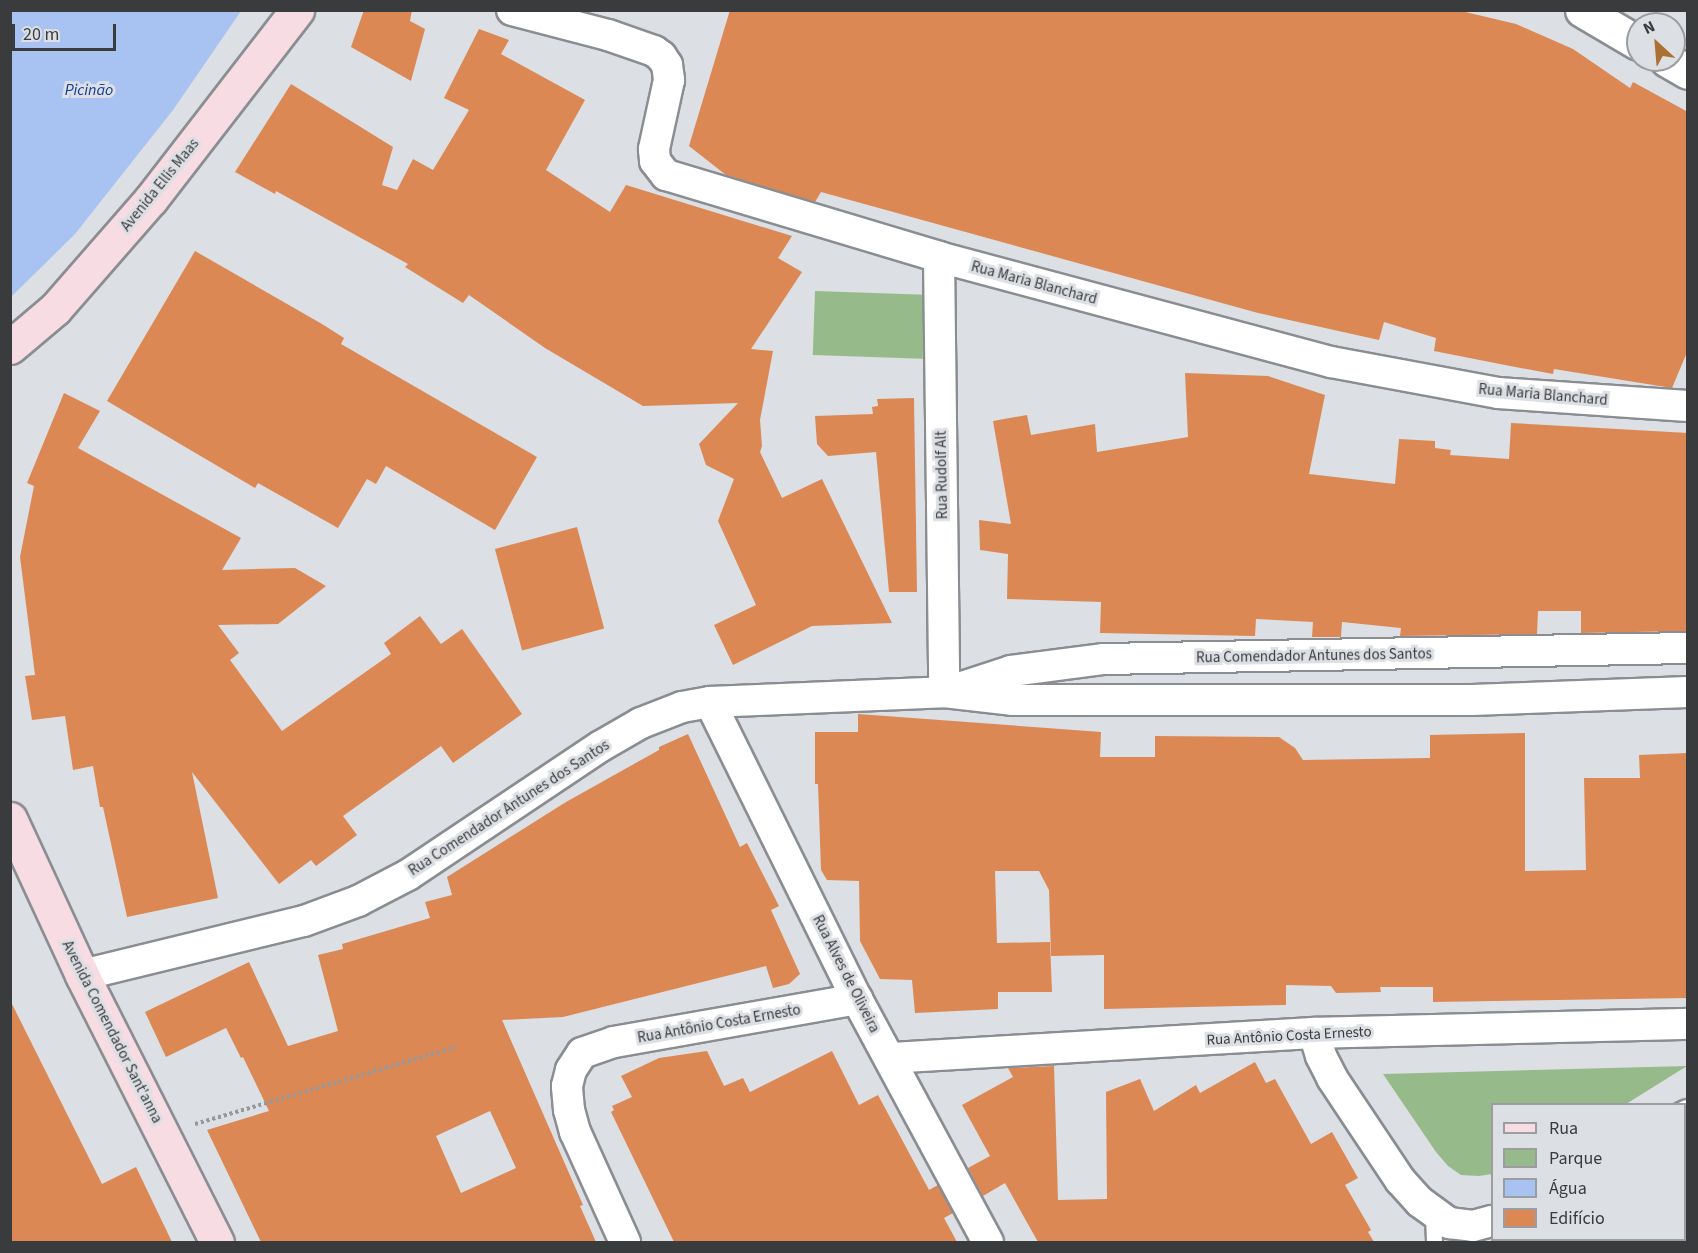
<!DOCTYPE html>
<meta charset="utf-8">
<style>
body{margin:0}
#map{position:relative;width:1698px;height:1253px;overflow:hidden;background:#dcdfe3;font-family:"Source Sans 3",sans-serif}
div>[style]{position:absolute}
.green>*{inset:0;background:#96ba8a;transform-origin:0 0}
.water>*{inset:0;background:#a8c2f2}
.building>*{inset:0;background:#db8855;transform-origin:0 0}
.path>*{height:4px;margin-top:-2px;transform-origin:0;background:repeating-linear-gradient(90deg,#96999c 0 3px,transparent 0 6px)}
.roads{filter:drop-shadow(2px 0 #8a8d91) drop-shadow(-2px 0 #8a8d91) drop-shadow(0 2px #8a8d91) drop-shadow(0 -2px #8a8d91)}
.lane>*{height:15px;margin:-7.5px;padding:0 7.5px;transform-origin:7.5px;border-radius:7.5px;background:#fff}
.street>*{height:30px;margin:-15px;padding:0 15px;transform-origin:15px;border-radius:15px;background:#fff}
.secondary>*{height:33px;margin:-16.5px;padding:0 16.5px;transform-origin:16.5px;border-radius:16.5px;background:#fff}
.primary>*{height:33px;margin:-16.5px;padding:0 16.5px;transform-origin:16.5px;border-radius:16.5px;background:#f8dce3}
span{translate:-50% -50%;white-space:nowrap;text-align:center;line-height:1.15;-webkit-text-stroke:6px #dcdfe3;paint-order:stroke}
.street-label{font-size:15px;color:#3a3b3d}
.water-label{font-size:16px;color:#133b93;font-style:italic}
.frame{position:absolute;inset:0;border:12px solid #3a3b3d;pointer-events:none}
.legend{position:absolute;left:1491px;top:1103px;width:195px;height:138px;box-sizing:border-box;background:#dcdfe3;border:2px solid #9b9da1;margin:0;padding:8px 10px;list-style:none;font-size:18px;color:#3a3b3d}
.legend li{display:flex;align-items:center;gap:12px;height:30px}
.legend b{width:30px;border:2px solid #9b9da1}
.north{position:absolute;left:1626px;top:12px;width:60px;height:60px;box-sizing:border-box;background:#dcdfe3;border:2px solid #9b9da1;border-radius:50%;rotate:334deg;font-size:16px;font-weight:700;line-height:24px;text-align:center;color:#3a3b3d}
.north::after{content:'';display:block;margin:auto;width:21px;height:27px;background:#ac7132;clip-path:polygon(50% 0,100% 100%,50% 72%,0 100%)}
.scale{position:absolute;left:12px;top:24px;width:104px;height:27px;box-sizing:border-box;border:3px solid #3a3b3d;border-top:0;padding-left:8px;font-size:18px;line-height:21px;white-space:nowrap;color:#3a3b3d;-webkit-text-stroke:4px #dcdfe3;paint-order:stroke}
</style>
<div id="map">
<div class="green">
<div style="left:815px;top:291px;width:110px;height:64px;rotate:2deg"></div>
<div style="clip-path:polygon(1687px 1066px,1626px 1104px,1492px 1104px,1492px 1174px,1479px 1176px,1461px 1175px,1448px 1166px,1436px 1152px,1383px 1074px)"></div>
</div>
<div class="water">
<div style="clip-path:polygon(11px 10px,241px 11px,173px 110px,75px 234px,11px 297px)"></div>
</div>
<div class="building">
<div style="clip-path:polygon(364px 10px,412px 10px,410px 21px,425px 29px,411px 81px,351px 47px)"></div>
<div style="clip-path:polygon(730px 10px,1457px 10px,1516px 24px,1573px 49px,1630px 88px,1633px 82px,1688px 112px,1688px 350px,1672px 388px,1554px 369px,1553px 374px,1510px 366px,1434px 351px,1436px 338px,1384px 322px,1379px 340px,1258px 313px,821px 192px,815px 202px,726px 175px,689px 146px)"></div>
<div style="clip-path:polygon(479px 29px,509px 40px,501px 54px,585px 100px,546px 170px,610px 212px,626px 185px,792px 236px,778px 258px,802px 272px,751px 349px,773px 351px,760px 420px,762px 446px,760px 452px,782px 498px,822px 479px,892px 623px,812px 626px,733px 665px,714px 625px,756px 605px,718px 521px,734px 479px,706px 465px,699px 444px,738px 403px,643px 406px,545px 348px,469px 295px,463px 303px,405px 267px,408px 264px,276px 191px,275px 194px,235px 172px,291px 84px,393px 147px,382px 185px,397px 190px,413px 159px,433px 170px,469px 110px,444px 98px)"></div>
<div style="clip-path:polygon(195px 251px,322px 324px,344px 338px,341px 344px,537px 457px,495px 530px,386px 466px,376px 484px,367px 479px,338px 528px,258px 483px,255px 488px,107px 401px)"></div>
<div style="clip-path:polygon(1185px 373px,1268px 376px,1325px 395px,1309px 474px,1395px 484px,1399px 439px,1435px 441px,1435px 448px,1451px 450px,1450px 455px,1509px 459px,1511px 423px,1688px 433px,1688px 631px,1581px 633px,1581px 611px,1538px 611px,1537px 634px,1400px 636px,1401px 628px,1342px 622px,1341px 637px,1312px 637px,1313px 622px,1256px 619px,1255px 636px,1100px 633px,1101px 602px,1007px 599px,1008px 554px,980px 550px,979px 520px,1011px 524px,993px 421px,1027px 415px,1031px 435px,1095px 424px,1097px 452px,1188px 437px)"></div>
<div style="clip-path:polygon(64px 393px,100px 411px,78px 448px,241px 538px,222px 570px,295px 568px,326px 586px,278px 624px,218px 625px,239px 653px,230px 660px,282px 731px,391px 654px,384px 643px,420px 616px,441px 644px,462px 629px,522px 714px,453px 763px,441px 746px,343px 816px,357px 835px,316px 866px,311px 860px,279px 884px,192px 772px,218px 898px,127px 917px,103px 807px,100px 807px,93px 766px,73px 770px,65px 716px,32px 720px,25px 676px,35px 675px,20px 557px,34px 486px,27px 483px)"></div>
<div style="clip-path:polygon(914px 398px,917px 592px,889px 592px,876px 452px,828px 456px,817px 444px,815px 416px,873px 414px,872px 407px,878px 406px,877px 399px)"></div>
<div style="left:577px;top:527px;width:105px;height:85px;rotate:75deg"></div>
<div style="clip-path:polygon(858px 714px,1101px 732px,1100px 757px,1155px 757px,1155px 736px,1279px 737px,1295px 748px,1303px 760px,1430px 758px,1430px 735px,1525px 733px,1525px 871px,1586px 870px,1584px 778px,1640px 778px,1639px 755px,1688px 753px,1688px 998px,1433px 1002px,1433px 987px,1380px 987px,1381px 992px,1336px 993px,1331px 986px,1286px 985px,1286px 1005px,1104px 1009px,1104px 955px,1051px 956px,1049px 890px,1039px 871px,995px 871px,997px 943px,1050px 942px,1052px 992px,998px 992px,998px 1009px,915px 1013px,912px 980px,880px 979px,860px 941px,859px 881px,827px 880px,821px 870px,818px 784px,815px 784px,815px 732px,858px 732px)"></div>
<div style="clip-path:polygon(evenodd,688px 734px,740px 847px,747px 843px,779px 906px,771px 910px,800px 974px,789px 984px,773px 988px,766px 966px,563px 1017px,502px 1020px,583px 1205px,580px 1206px,596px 1242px,261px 1242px,207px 1130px,269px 1111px,243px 1057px,241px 1058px,226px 1028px,166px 1057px,145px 1012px,249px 962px,288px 1046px,338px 1031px,318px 955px,343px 949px,342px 944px,430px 918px,425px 902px,452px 895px,447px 877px,566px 802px,659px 750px,659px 747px,688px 734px,490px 1111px,516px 1168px,461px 1193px,436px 1136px,490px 1111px)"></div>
<div style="clip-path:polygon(10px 1000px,102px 1184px,136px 1167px,172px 1242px,10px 1242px)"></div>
<div style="clip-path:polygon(707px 1051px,724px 1086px,743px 1078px,750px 1092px,832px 1051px,859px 1105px,878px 1095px,929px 1190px,938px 1185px,953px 1213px,944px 1218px,957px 1242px,674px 1242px,611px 1112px,614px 1110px,612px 1106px,632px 1097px,621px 1076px,659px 1058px)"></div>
<div style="clip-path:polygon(1255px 1062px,1266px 1083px,1275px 1079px,1311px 1144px,1332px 1132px,1358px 1178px,1345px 1185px,1371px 1230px,1368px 1232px,1374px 1242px,1038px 1242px,1005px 1183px,983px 1196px,968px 1168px,990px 1156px,962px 1105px,1013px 1077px,1008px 1068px,1054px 1066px,1058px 1200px,1107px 1199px,1106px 1092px,1140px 1079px,1154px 1111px,1196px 1085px,1200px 1093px)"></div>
</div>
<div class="path">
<div style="left:195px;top:1124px;width:272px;rotate:-16.4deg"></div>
</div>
<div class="roads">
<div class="lane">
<div style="left:1433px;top:1213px;width:29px;rotate:88deg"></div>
</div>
<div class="street">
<div style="left:512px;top:10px;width:99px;rotate:14.6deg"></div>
<div style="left:608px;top:35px;width:49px;rotate:19.2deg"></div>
<div style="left:654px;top:51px;width:9px;rotate:36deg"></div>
<div style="left:661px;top:56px;width:11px;rotate:56deg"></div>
<div style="left:667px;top:65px;width:15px;rotate:82deg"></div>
<div style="left:669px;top:80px;width:71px;rotate:102.3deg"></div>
<div style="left:654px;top:149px;width:12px;rotate:85deg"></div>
<div style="left:655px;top:161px;width:18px;rotate:52deg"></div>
<div style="left:666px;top:175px;width:285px;rotate:16.7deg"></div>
<div style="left:939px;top:257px;width:406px;rotate:15deg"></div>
<div style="left:1331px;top:362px;width:170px;rotate:10.5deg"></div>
<div style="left:1498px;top:393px;width:190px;rotate:3.9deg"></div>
<div style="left:939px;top:257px;width:435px;rotate:89.3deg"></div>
<div style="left:956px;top:689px;width:58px;rotate:-18.1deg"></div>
<div style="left:1011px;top:671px;width:94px;rotate:-7.4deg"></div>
<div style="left:1104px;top:659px;width:584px;rotate:-1.08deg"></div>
<div style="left:710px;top:702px;width:331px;rotate:63.7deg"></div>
<div style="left:857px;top:999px;width:276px;rotate:61.7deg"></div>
<div style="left:82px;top:975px;width:228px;rotate:-13.7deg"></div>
<div style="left:304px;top:921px;width:58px;rotate:-20.3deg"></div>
<div style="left:358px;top:901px;width:56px;rotate:-27.5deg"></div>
<div style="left:408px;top:875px;width:232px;rotate:-33.8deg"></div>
<div style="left:601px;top:746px;width:46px;rotate:-29.9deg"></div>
<div style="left:641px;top:723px;width:44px;rotate:-21.3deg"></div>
<div style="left:682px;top:707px;width:28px;rotate:-10deg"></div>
<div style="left:710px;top:702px;width:234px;rotate:-2.4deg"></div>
<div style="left:944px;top:692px;width:68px;rotate:6.7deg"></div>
<div style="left:1012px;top:700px;width:460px"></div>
<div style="left:1472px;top:700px;width:216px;rotate:-2.1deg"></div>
<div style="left:1314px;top:1033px;width:24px;rotate:73deg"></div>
<div style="left:1321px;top:1056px;width:25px;rotate:63deg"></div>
<div style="left:1332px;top:1078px;width:123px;rotate:56.3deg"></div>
<div style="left:1400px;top:1180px;width:30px;rotate:48deg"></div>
<div style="left:1420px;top:1202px;width:36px;rotate:36deg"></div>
<div style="left:1449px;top:1223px;width:24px;rotate:7deg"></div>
<div style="left:1473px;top:1226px;width:20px;rotate:-15deg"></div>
<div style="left:890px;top:1058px;width:425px;rotate:-3.4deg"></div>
<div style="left:1314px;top:1033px;width:374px;rotate:-1.4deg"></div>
<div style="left:1684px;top:1117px;width:4px;rotate:-27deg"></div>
<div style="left:625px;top:1242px;width:121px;rotate:-114.4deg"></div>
<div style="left:575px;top:1132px;width:23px;rotate:-105deg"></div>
<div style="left:569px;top:1110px;width:24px;rotate:-95deg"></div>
<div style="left:567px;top:1086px;width:16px;rotate:-76deg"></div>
<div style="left:571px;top:1070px;width:20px;rotate:-57deg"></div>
<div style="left:582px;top:1053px;width:34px;rotate:-19deg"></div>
<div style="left:614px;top:1042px;width:247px;rotate:-10deg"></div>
</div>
<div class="secondary">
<div style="left:1582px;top:10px;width:65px;rotate:30.5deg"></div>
<div style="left:1667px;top:60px;width:24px;rotate:30deg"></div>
</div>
<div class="primary">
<div style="left:10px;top:347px;width:59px;rotate:-40.2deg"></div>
<div style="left:55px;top:309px;width:146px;rotate:-48.9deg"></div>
<div style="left:151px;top:199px;width:239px;rotate:-52.3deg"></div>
<div style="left:10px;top:819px;width:172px;rotate:65.2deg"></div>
<div style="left:82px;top:975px;width:299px;rotate:63.2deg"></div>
</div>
</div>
<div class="street-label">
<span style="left:160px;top:185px;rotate:-51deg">Avenida Ellis Maas</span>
<span style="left:1034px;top:283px;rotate:15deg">Rua Maria Blanchard</span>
<span style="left:1543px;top:395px;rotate:5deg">Rua Maria Blanchard</span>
<span style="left:942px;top:475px;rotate:-91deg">Rua Rudolf Alt</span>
<span style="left:1314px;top:656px;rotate:-1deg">Rua Comendador Antunes dos Santos</span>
<span style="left:509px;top:808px;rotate:-33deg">Rua Comendador Antunes dos Santos</span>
<span style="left:846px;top:974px;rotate:63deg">Rua Alves de Oliveira</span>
<span style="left:719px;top:1024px;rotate:-10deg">Rua Antônio Costa Ernesto</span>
<span style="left:112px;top:1032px;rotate:63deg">Avenida Comendador Sant'anna</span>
<span style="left:1289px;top:1036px;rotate:-3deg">Rua Antônio Costa Ernesto</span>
</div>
<div class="water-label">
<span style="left:89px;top:90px">Picinão</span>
</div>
<div class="frame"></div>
<ul class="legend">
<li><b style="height:8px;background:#f8dce3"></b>Rua</li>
<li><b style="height:16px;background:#96ba8a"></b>Parque</li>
<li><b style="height:16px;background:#a8c2f2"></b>Água</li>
<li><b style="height:16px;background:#db8855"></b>Edifício</li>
</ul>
<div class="north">N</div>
<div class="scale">20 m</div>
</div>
